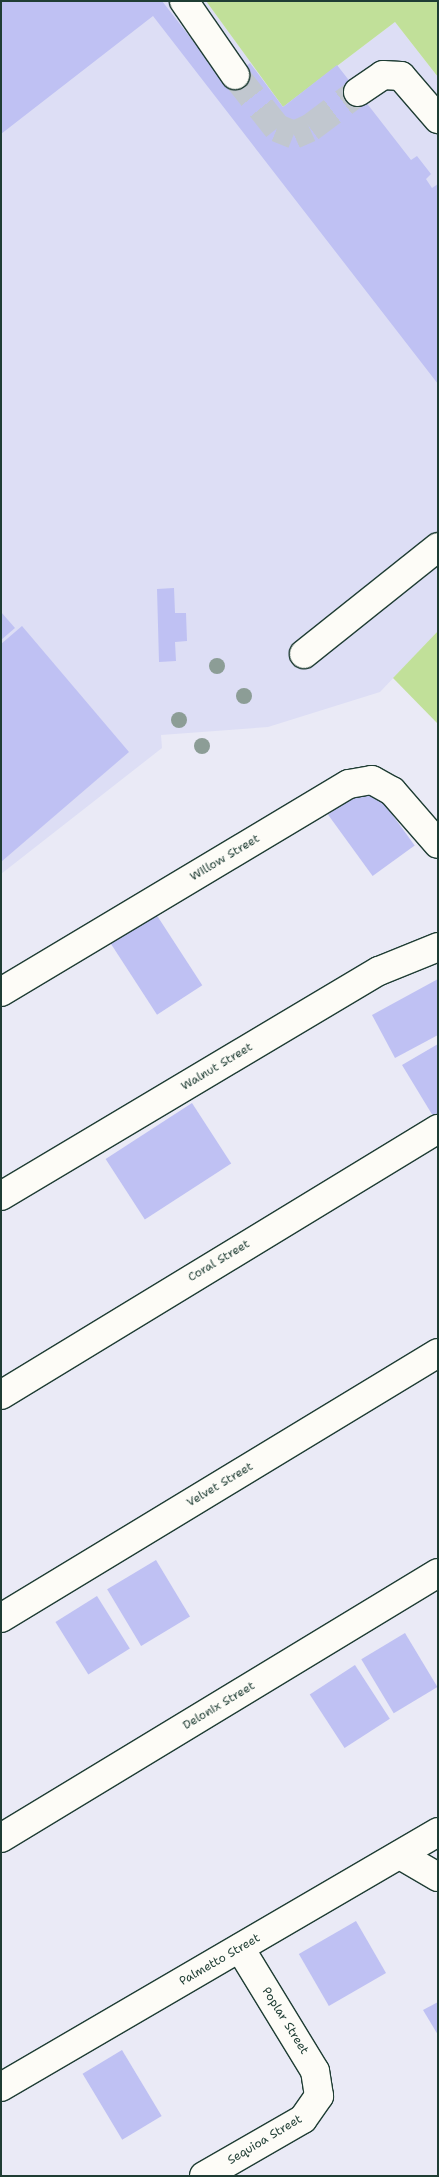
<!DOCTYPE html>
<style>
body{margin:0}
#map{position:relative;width:439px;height:2177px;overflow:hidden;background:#eaeaf6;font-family:"Shantell Sans",sans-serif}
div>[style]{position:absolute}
.built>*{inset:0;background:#dddef5}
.green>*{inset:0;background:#c1e099}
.building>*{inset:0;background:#bfc1f3;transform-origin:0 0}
.minor-tunnel>*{height:28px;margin-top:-14px;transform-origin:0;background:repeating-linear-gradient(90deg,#c1c7cf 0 28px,transparent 0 42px)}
.roads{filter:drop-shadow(1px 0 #1f3d34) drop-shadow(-1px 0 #1f3d34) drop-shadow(0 1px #1f3d34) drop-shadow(0 -1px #1f3d34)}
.minor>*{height:28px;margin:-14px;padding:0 14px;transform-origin:14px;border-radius:14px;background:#fdfcf7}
.trees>*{width:16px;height:16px;margin:-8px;border-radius:50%;background:#8c9d96}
span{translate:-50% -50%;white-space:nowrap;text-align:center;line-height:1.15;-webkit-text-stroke:4px #fdfcf7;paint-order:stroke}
.street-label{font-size:12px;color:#1f3d34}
.frame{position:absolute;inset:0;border:2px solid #1f3d34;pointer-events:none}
</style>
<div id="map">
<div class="built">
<div style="clip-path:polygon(1px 1px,206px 1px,283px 107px,395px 22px,438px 77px,438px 631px,380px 692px,268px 727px,161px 735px,162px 748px,1px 874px)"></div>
</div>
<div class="green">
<div style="clip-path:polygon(206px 1px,438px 1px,438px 77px,395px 22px,283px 107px)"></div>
<div style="clip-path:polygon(438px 631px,438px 724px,393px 678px)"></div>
</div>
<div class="building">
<div style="clip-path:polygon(1px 1px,162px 1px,225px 82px,250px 63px,283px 107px,337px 65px,411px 160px,417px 156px,431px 174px,426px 179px,432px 188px,438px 184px,438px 384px,153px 16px,1px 134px)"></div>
<div style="clip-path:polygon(174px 588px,175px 613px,186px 613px,187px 641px,175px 642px,176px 661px,159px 662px,157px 589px)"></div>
<div style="clip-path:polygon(1px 612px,15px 628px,1px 640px)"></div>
<div style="clip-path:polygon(22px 626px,129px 752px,1px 862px,1px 644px)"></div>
<div style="left:370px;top:784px;width:76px;height:52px;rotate:54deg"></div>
<div style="left:156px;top:914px;width:85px;height:54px;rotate:57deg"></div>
<div style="clip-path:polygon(438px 979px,438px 1035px,395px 1058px,372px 1015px)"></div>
<div style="clip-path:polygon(438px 1044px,438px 1113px,433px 1116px,402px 1065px)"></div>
<div style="left:192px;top:1103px;width:72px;height:103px;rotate:57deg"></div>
<div style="left:156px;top:1560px;width:66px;height:57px;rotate:59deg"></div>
<div style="left:97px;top:1596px;width:62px;height:49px;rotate:58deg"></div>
<div style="left:405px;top:1633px;width:63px;height:51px;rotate:59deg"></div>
<div style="left:355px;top:1665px;width:64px;height:54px;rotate:57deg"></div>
<div style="left:356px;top:1921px;width:60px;height:66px;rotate:60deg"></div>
<div style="clip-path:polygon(438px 2002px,438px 2035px,423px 2010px)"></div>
<div style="left:122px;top:2050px;width:77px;height:46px;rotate:59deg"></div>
</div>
<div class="minor-tunnel">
<div style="left:235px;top:75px;width:68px;rotate:51.6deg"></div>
<div style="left:277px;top:128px;width:18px;rotate:22deg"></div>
<div style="left:294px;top:135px;width:17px;rotate:-24deg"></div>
<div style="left:310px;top:128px;width:60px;rotate:-36.9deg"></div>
</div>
<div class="roads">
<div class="minor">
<div style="left:184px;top:1px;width:90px;rotate:55.4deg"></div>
<div style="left:358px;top:92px;width:30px;rotate:-34deg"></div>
<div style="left:383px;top:75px;width:18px;rotate:3deg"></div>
<div style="left:401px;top:76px;width:57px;rotate:49.3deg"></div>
<div style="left:304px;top:654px;width:171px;rotate:-38.6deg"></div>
<div style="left:1px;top:992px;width:405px;rotate:-30.9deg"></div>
<div style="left:349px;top:784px;width:23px;rotate:-10deg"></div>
<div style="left:372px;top:780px;width:23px;rotate:29deg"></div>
<div style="left:392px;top:791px;width:70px;rotate:49deg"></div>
<div style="left:1px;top:1196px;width:440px;rotate:-30.8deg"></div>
<div style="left:379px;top:971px;width:64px;rotate:-22.1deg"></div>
<div style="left:1px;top:1395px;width:512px;rotate:-31.33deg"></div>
<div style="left:1px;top:1618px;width:511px;rotate:-31.23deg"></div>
<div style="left:1px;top:1838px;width:511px;rotate:-31.23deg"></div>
<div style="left:400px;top:1855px;width:44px;rotate:30.1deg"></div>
<div style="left:1px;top:2087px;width:506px;rotate:-30.26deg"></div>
<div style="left:204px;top:2176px;width:114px;rotate:-29.9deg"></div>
<div style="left:303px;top:2119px;width:28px;rotate:-55deg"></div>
<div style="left:319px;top:2096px;width:25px;rotate:-99deg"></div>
<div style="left:315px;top:2071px;width:144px;rotate:-121.4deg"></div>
</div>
</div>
<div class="trees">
<div style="left:217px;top:666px"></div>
<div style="left:244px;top:696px"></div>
<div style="left:179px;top:720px"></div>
<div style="left:202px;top:746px"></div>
</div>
<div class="street-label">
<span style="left:225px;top:858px;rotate:-31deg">Willow Street</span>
<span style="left:217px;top:1067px;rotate:-31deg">Walnut Street</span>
<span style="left:219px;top:1261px;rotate:-31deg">Coral Street</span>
<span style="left:220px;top:1485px;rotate:-31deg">Velvet Street</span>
<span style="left:219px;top:1706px;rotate:-31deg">Delonix Street</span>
<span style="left:220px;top:1960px;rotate:-30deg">Palmetto Street</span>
<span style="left:285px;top:2021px;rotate:58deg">Poplar Street</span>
<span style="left:265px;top:2140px;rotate:-31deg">Sequioa Street</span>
</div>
<div class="frame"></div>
</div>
